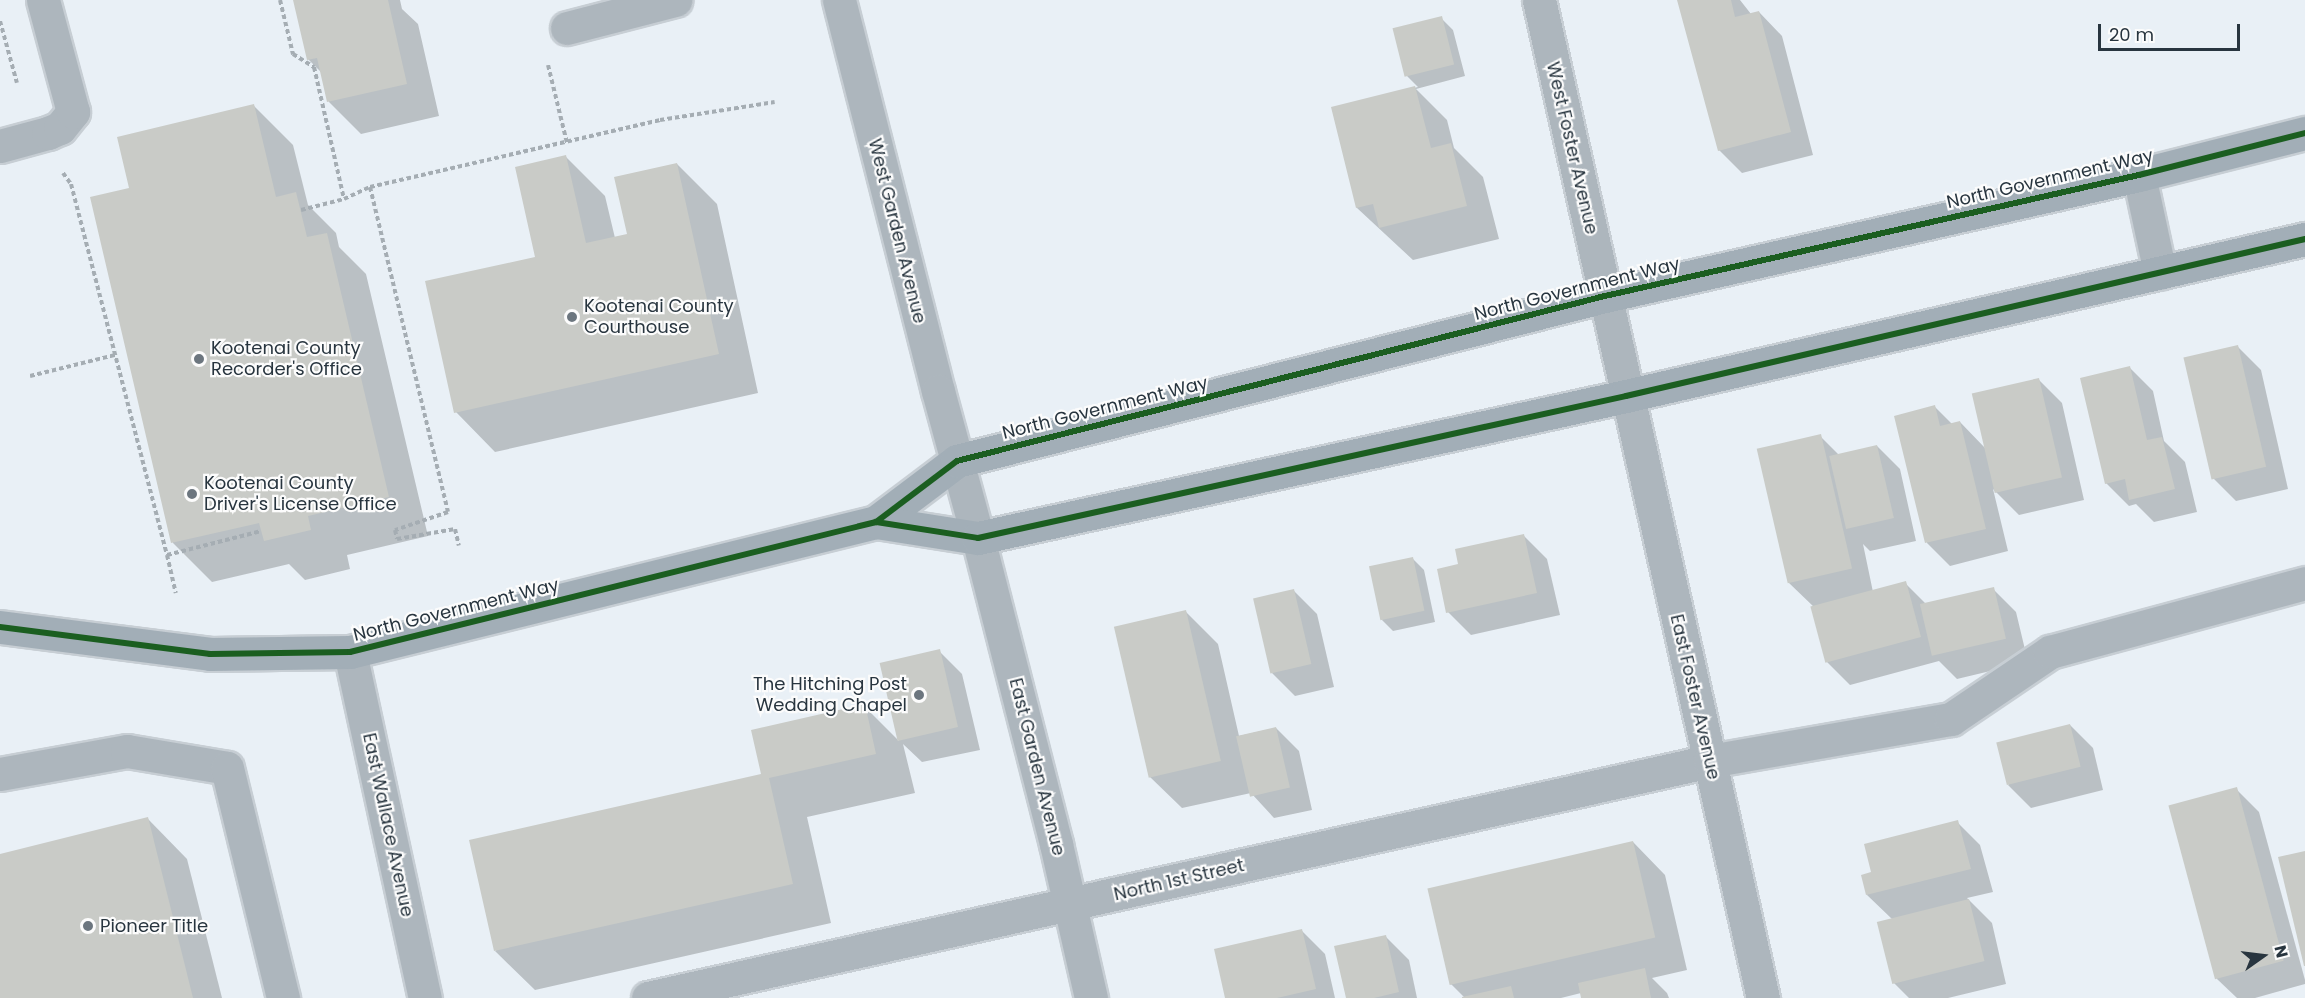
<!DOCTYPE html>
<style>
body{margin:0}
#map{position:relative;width:2305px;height:998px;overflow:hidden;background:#e9f0f6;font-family:Poppins,sans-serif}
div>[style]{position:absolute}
.shadow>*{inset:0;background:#0003}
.building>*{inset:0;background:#c9cbc7;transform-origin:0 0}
.path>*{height:4px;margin-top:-2px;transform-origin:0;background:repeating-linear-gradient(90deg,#a5adb3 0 4.5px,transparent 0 7.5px)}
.roads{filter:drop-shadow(2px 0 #c7ced4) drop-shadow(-2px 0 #c7ced4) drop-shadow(0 2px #c7ced4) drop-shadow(0 -2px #c7ced4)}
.minor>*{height:33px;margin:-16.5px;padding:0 16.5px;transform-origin:16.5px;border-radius:16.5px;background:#adb6bd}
.major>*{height:33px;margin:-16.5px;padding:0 16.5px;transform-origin:16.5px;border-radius:16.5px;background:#a2aeb7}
.cycleway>*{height:6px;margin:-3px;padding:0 3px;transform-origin:3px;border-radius:3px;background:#1b5e20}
.dots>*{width:16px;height:16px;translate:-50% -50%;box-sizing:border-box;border:3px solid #fcfcfc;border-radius:50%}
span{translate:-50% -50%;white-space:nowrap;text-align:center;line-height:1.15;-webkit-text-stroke:4.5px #fcfcfc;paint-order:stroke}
.street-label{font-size:18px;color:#28353f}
.poi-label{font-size:18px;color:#28353f}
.left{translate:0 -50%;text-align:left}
.right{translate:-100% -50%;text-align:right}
.north{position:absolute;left:2233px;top:926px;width:60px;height:60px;-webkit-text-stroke:4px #fcfcfc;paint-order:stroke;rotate:76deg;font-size:16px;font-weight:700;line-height:24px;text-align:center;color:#28353f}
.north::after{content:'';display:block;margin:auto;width:21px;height:27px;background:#28353f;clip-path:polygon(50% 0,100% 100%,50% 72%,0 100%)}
.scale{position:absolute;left:2098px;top:24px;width:142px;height:27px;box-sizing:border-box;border:3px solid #28353f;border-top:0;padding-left:8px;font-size:18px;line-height:21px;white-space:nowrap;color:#28353f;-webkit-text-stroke:4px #fcfcfc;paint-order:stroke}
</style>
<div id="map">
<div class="shadow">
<div style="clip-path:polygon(294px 0,400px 0,402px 9px,418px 24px,439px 116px,361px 134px,329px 102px,322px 73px,308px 59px)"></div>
<div style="clip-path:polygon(1682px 0,1740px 0,1751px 14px,1759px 12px,1782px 36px,1813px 155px,1742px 173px,1719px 150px)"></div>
<div style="clip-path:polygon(1441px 18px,1453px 30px,1465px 76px,1416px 89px,1447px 120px,1454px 148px,1483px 177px,1499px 239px,1413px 260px,1357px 208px,1332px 108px,1418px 87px,1407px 76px)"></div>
<div style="clip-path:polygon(254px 106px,293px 145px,308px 205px,336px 233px,339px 247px,366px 274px,428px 536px,347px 555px,350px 569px,305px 580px,289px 564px,212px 582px,173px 543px,131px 189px)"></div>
<div style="clip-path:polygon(566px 157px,605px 196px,615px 238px,628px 235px,677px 164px,717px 204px,758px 393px,495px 452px,456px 412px,537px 258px)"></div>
<div style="clip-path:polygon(2238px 347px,2261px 370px,2288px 489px,2236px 501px,2213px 478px)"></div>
<div style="clip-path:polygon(2130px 368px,2153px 391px,2164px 441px,2185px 462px,2197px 512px,2154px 522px,2136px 504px,2129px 506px,2106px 483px)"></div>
<div style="clip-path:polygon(2039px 380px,2062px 403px,2084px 500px,2019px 515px,1993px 489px,2008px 551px,1950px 566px,1927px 543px,1935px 407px,1952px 424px,1960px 422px,1986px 449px)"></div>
<div style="clip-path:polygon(1820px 436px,1839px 455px,1877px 446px,1900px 469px,1916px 541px,1870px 551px,1863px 544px,1873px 592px,1905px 583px,1927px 605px,1993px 589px,2016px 612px,2028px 662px,1957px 679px,1939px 661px,1850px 685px,1827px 662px,1815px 608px,1789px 583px)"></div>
<div style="clip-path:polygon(1524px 536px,1547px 559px,1560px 615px,1471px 635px,1448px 612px,1459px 565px)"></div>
<div style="clip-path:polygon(1412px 558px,1424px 570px,1435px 622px,1393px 631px,1382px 620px)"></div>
<div style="clip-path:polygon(1294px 591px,1317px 614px,1334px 687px,1295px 696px,1272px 673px)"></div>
<div style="clip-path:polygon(1186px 612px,1218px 644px,1239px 736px,1276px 728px,1299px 751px,1312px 810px,1274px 818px,1251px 793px,1182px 808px,1149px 776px)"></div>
<div style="clip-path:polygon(939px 651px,962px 674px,980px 750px,922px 762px,903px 744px,915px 793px,807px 817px,831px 923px,535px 990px,495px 951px,864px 706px,899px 741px,881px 664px)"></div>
<div style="clip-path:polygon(2070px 725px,2093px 748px,2103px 790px,2031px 808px,2008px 785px)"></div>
<div style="clip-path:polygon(2236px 789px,2259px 812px,2305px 980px,2305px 984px,2255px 998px,2237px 998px,2217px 979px)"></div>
<div style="clip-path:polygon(148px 819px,187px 859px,222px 998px,0 998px,0 856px)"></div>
<div style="clip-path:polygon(1957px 822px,1980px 845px,1993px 892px,1967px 898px,1992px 923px,2006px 984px,1948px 998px,1909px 998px,1894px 983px,1892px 919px,1867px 895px,1873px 873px)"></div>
<div style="clip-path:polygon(1633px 842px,1665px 875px,1687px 970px,1652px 978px,1667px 993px,1669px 998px,1583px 998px,1581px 993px,1561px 998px,1465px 998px,1450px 983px)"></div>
<div style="clip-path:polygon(1302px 931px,1325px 954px,1335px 998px,1227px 998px)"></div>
<div style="clip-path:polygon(1386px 937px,1409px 960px,1417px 998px,1347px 998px)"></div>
</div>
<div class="building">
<div style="clip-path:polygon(293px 0,388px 0,407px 84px,327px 102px,317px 58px,307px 60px)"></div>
<div style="clip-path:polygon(1677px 0,1731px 0,1735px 17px,1759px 11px,1791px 132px,1718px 151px)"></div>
<div style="left:1442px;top:16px;width:50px;height:51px;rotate:76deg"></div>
<div style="clip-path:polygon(1415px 86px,1431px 148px,1451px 143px,1467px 206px,1379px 228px,1373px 204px,1356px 208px,1331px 107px)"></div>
<div style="clip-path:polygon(254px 104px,276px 197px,296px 192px,307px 237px,327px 233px,389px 497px,308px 516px,311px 530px,264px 541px,259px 523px,171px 543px,90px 197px,129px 188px,117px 137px)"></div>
<div style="clip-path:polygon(566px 155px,586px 243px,627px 234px,614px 177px,677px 163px,719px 354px,454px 413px,425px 281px,535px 257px,515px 167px)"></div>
<div style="left:2238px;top:345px;width:125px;height:56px;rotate:77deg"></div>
<div style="clip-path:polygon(2130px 366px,2147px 440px,2162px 437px,2175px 489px,2129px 500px,2125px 479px,2105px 484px,2080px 378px)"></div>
<div style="left:2039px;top:378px;width:102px;height:69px;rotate:77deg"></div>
<div style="clip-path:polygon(1935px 405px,1940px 426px,1960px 421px,1986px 529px,1925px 543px,1894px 416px)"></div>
<div style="left:1821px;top:434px;width:138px;height:66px;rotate:77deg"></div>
<div style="left:1877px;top:445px;width:75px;height:49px;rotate:77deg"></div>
<div style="clip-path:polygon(1524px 534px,1537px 593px,1446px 613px,1437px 569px,1458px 564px,1455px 549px)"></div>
<div style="left:1413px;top:557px;width:55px;height:45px;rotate:78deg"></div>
<div style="left:1906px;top:581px;width:58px;height:99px;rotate:75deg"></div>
<div style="left:1994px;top:587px;width:53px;height:76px;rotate:77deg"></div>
<div style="left:1294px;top:589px;width:77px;height:42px;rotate:77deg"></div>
<div style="left:1186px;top:610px;width:155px;height:74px;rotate:77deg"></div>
<div style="left:940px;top:649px;width:80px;height:62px;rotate:77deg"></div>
<div style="clip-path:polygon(865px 704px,876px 754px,769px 778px,793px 884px,494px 951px,469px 840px,761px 774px,751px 730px)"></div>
<div style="left:2070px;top:724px;width:44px;height:76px;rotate:76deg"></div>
<div style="left:1276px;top:727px;width:62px;height:41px;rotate:77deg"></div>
<div style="left:2237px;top:787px;width:180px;height:71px;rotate:75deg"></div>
<div style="clip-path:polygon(148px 817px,193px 998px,0 998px,0 854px)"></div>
<div style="clip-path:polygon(1958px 820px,1971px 869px,1866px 895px,1861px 875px,1871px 872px,1864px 844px)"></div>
<div style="left:1633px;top:841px;width:99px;height:211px;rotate:77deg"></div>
<div style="clip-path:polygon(2305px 851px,2305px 966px,2304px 966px,2278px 857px)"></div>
<div style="left:1969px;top:899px;width:64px;height:95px;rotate:76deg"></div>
<div style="clip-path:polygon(1302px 929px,1316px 989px,1277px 998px,1225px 998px,1214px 949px)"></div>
<div style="clip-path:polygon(1386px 935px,1399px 992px,1374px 998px,1346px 998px,1334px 946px)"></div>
<div style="clip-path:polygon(1645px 968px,1651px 998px,1581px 998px,1578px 983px)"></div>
<div style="clip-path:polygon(1511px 986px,1514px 998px,1462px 998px,1462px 997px)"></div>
</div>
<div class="path">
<div style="left:280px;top:0;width:56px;rotate:76.5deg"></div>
<div style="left:293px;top:54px;width:25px;rotate:32deg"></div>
<div style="left:314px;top:67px;width:135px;rotate:77.2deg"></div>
<div style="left:0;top:21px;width:64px;rotate:74.7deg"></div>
<div style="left:548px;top:65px;width:80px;rotate:76.3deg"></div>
<div style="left:63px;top:173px;width:14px;rotate:54deg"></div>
<div style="left:71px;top:184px;width:383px;rotate:75.5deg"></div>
<div style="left:167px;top:555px;width:97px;rotate:-14.3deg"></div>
<div style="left:370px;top:187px;width:334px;rotate:76.5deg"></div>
<div style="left:448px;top:512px;width:56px;rotate:161.2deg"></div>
<div style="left:395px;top:530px;width:9px;rotate:77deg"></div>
<div style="left:397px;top:539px;width:59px;rotate:-9.8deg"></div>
<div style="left:455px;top:529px;width:17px;rotate:77deg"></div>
<div style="left:301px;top:210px;width:44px;rotate:-14.3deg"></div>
<div style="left:344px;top:199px;width:29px;rotate:-25deg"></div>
<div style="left:370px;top:187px;width:298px;rotate:-13deg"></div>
<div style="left:660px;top:120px;width:116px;rotate:-8.9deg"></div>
<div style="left:30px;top:376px;width:88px;rotate:-13.9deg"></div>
<div style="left:167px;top:555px;width:39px;rotate:77deg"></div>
</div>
<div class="roads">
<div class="minor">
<div style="left:839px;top:0;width:403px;rotate:75.8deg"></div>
<div style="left:938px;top:391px;width:152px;rotate:74.8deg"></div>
<div style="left:978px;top:538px;width:316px;rotate:75.7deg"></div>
<div style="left:1056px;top:844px;width:158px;rotate:77.2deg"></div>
<div style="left:1539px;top:0;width:1023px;rotate:77.35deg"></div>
<div style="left:567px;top:28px;width:112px;rotate:-14.5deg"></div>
<div style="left:0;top:146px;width:50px;rotate:-15.2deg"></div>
<div style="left:48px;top:133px;width:13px;rotate:-23deg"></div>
<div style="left:60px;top:128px;width:21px;rotate:-51deg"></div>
<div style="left:73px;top:112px;width:116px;rotate:-105deg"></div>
<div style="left:2139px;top:175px;width:100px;rotate:77.9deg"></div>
<div style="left:350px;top:652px;width:354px;rotate:77.8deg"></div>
<div style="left:0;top:774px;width:129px;rotate:-10.3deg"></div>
<div style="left:127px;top:751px;width:101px;rotate:9.6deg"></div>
<div style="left:227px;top:768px;width:237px;rotate:76.3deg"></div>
<div style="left:648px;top:998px;width:1088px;rotate:-12.58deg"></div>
<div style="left:1710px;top:761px;width:245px;rotate:-9.9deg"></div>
<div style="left:1951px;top:719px;width:120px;rotate:-34.1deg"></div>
<div style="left:2050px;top:652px;width:264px;rotate:-15.1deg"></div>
</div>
<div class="major">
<div style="left:876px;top:522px;width:101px;rotate:-37deg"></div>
<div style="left:957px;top:461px;width:669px;rotate:-14.29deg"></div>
<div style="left:1605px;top:296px;width:548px;rotate:-12.77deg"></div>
<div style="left:2139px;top:175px;width:171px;rotate:-14.2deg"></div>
<div style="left:0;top:627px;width:212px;rotate:7.3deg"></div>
<div style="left:210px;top:654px;width:140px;rotate:-0.8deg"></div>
<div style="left:350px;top:652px;width:542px;rotate:-13.88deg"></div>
<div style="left:876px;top:522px;width:103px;rotate:8.9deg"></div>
<div style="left:978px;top:538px;width:663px;rotate:-12.36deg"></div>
<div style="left:1626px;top:396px;width:697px;rotate:-13.02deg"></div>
</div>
</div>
<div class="cycleway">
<div style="left:876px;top:522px;width:101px;rotate:-37deg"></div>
<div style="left:957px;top:461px;width:669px;rotate:-14.29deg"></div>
<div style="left:1605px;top:296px;width:548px;rotate:-12.77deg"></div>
<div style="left:2139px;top:175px;width:171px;rotate:-14.2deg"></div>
<div style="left:0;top:627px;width:212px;rotate:7.3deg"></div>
<div style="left:210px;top:654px;width:140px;rotate:-0.8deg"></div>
<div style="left:350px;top:652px;width:542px;rotate:-13.88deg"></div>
<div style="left:876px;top:522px;width:103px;rotate:8.9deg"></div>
<div style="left:978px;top:538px;width:663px;rotate:-12.36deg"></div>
<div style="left:1626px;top:396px;width:697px;rotate:-13.02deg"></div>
</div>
<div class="dots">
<div style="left:572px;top:317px;background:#6c767f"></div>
<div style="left:199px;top:359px;background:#6c767f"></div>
<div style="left:192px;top:494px;background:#6c767f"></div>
<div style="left:919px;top:695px;background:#6c767f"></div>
<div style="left:88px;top:926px;background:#6c767f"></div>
</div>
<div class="street-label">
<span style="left:1572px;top:148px;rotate:77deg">West Foster Avenue</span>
<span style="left:2050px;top:179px;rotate:-13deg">North Government Way</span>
<span style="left:897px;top:231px;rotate:76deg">West Garden Avenue</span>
<span style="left:1577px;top:289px;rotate:-14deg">North Government Way</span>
<span style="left:1105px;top:408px;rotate:-14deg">North Government Way</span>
<span style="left:456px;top:610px;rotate:-14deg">North Government Way</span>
<span style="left:1695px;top:697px;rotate:77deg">East Foster Avenue</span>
<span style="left:1037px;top:767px;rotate:76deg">East Garden Avenue</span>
<span style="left:388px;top:825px;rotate:78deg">East Wallace Avenue</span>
<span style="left:1179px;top:880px;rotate:-13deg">North 1st Street</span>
</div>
<div class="poi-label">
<span class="left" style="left:584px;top:317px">Kootenai County<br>Courthouse</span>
<span class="left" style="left:211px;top:359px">Kootenai County<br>Recorder's Office</span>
<span class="left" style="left:204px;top:494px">Kootenai County<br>Driver's License Office</span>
<span class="right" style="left:907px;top:695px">The Hitching Post<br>Wedding Chapel</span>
<span class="left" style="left:100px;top:926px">Pioneer Title</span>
</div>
<div class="north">N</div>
<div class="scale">20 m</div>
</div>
